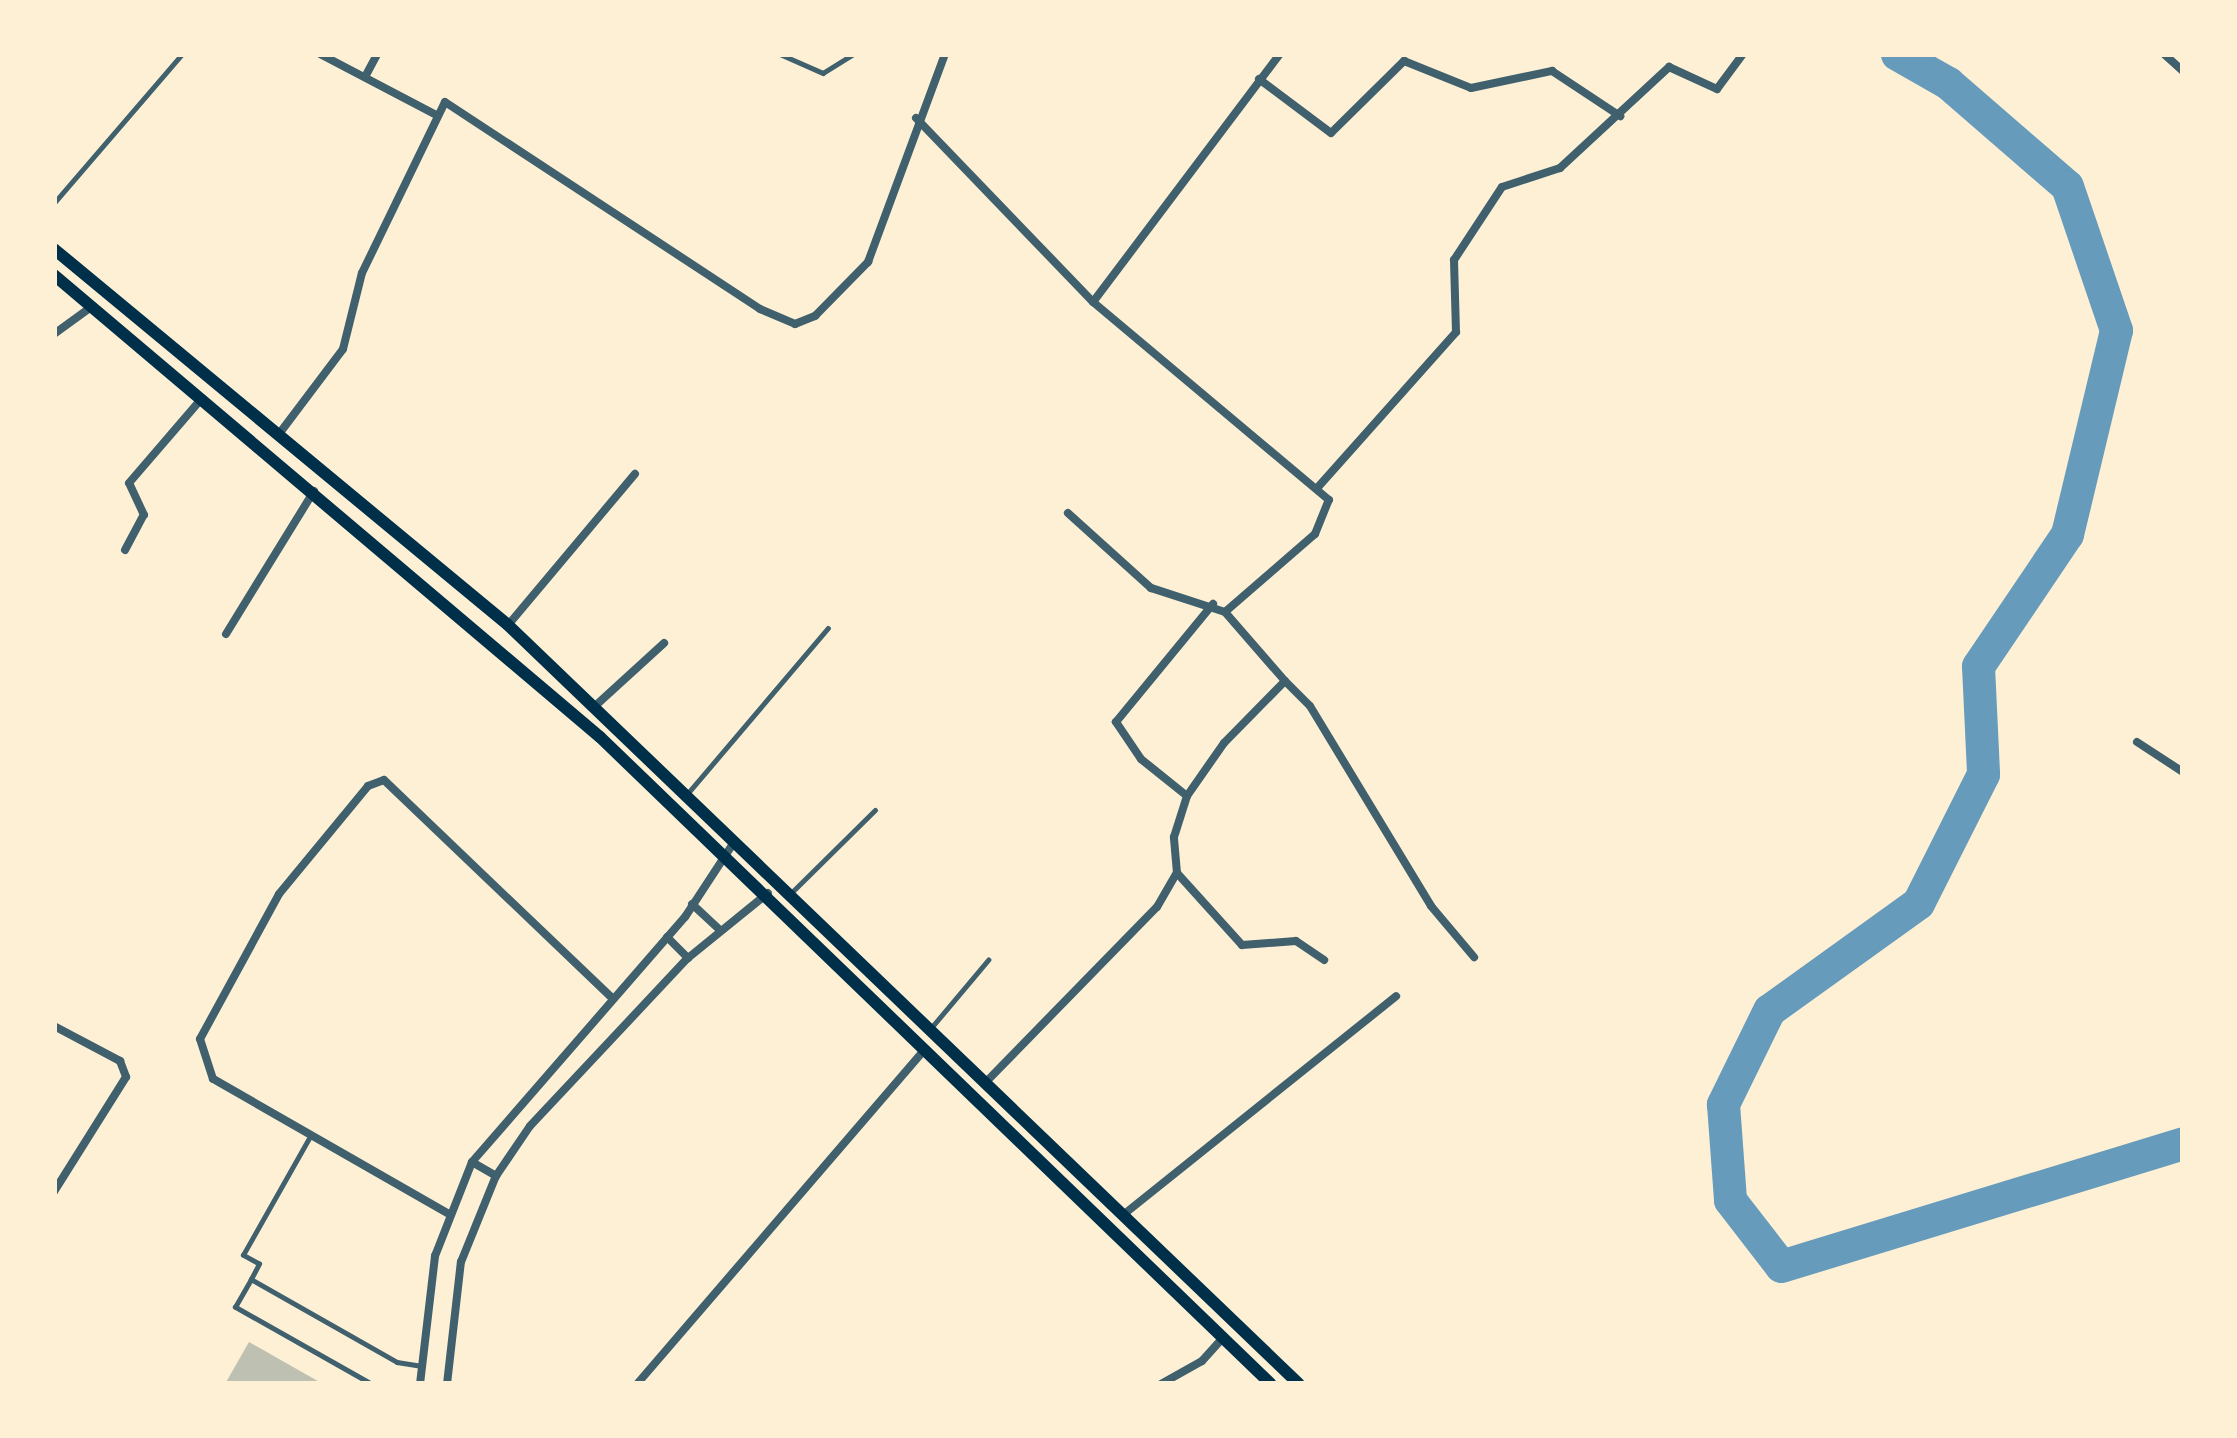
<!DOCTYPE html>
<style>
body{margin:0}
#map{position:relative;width:2237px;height:1438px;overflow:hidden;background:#fdf0d5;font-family:"Work Sans",sans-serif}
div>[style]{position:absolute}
.river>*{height:33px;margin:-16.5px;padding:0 16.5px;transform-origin:16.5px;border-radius:16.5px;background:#669bbc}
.building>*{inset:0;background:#bec0b2}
.service>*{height:4.5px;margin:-2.25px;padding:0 2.25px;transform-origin:2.25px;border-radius:2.25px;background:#3f606c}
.minor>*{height:8px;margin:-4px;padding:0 4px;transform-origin:4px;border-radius:4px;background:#3f606c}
.trunk>*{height:12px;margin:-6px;padding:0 6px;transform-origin:6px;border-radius:6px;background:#003049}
span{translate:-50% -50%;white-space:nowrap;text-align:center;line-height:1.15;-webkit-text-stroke:12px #fdf0d5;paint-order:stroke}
.frame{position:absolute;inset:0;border:57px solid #fdf0d5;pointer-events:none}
</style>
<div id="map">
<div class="river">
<div style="left:1897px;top:54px;width:59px;rotate:29.6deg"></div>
<div style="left:1948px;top:83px;width:157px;rotate:40.9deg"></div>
<div style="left:2067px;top:186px;width:152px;rotate:71.2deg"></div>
<div style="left:2116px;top:330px;width:210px;rotate:103.5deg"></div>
<div style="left:2067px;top:534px;width:159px;rotate:124deg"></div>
<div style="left:1978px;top:666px;width:108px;rotate:87.3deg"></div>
<div style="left:1983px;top:774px;width:144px;rotate:116.7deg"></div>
<div style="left:1918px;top:903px;width:183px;rotate:144.3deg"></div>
<div style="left:1769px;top:1010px;width:105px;rotate:116.1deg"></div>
<div style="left:1723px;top:1104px;width:96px;rotate:85.8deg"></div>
<div style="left:1730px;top:1200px;width:83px;rotate:52.3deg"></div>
<div style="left:1781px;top:1266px;width:420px;rotate:-17deg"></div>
</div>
<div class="building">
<div style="clip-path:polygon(249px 1342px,323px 1384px,225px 1384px)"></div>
</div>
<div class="service">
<div style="left:780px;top:54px;width:47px;rotate:23.8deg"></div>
<div style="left:823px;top:73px;width:36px;rotate:-32deg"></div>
<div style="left:54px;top:203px;width:196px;rotate:-49.3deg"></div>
<div style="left:688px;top:793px;width:216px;rotate:-49.7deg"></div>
<div style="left:793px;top:891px;width:115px;rotate:-44.6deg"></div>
<div style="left:931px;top:1028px;width:89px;rotate:-50deg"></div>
<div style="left:251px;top:1279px;width:17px;rotate:-62deg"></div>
<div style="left:259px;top:1264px;width:18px;rotate:-151deg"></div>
<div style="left:243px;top:1255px;width:138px;rotate:-60.5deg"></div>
<div style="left:371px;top:1384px;width:156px;rotate:-150.5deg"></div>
<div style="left:235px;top:1307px;width:32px;rotate:-60deg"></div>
<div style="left:251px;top:1279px;width:168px;rotate:29.6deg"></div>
<div style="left:397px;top:1362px;width:25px;rotate:9deg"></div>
</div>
<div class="minor">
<div style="left:320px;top:54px;width:133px;rotate:27.7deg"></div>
<div style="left:2164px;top:54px;width:25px;rotate:42deg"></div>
<div style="left:365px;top:77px;width:26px;rotate:-62deg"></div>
<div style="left:1259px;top:79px;width:90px;rotate:36.9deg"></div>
<div style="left:1331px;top:133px;width:103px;rotate:-44.6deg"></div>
<div style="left:1404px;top:61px;width:72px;rotate:21.9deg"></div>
<div style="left:1471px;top:88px;width:83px;rotate:-11.9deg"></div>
<div style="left:1552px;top:71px;width:82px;rotate:33.5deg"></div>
<div style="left:916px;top:118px;width:255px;rotate:46.1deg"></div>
<div style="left:54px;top:334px;width:46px;rotate:-36.1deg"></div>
<div style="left:279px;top:434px;width:106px;rotate:-53deg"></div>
<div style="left:343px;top:349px;width:78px;rotate:-76deg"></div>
<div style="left:362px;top:273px;width:190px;rotate:-64.1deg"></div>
<div style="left:445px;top:102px;width:377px;rotate:33.3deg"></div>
<div style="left:760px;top:309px;width:38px;rotate:23deg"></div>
<div style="left:795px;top:324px;width:22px;rotate:-22deg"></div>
<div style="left:815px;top:316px;width:76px;rotate:-45.5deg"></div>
<div style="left:868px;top:262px;width:222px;rotate:-69.7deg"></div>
<div style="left:1319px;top:486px;width:206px;rotate:-48.3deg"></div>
<div style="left:1456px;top:332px;width:72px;rotate:-91.6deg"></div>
<div style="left:1454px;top:260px;width:87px;rotate:-56.7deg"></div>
<div style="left:1502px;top:187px;width:61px;rotate:-18.1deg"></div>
<div style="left:1560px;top:168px;width:149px;rotate:-42.8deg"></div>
<div style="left:1669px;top:67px;width:53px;rotate:24.6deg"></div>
<div style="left:1717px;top:89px;width:44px;rotate:-53.4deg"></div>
<div style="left:125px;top:550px;width:40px;rotate:-62deg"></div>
<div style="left:144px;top:515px;width:35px;rotate:-115deg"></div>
<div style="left:129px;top:483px;width:112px;rotate:-49.3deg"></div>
<div style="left:1225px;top:612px;width:119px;rotate:-40.9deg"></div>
<div style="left:1315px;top:534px;width:37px;rotate:-68deg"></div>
<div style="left:1329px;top:500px;width:308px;rotate:-140deg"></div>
<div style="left:1093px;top:302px;width:311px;rotate:-53deg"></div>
<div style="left:509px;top:624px;width:196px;rotate:-50deg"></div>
<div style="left:226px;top:634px;width:168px;rotate:-58.4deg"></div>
<div style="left:1285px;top:681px;width:35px;rotate:45deg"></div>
<div style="left:1310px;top:706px;width:234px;rotate:58.8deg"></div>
<div style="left:1431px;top:906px;width:67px;rotate:49.9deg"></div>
<div style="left:594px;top:707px;width:95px;rotate:-42.4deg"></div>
<div style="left:2137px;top:742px;width:55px;rotate:33.1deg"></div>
<div style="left:1187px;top:796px;width:59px;rotate:-141.2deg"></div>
<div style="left:1141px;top:759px;width:45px;rotate:-124deg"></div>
<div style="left:1116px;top:722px;width:153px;rotate:-50.6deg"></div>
<div style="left:1177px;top:873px;width:97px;rotate:47.9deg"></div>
<div style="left:1242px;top:945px;width:54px;rotate:-4.2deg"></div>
<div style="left:1296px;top:941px;width:34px;rotate:34deg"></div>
<div style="left:692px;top:904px;width:38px;rotate:43deg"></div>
<div style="left:667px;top:937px;width:30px;rotate:45deg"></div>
<div style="left:54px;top:1026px;width:75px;rotate:27.9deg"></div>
<div style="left:120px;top:1061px;width:17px;rotate:69deg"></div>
<div style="left:126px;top:1077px;width:136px;rotate:122.1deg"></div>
<div style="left:985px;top:1083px;width:246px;rotate:-45.7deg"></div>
<div style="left:1157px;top:907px;width:39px;rotate:-60deg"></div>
<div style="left:1177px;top:873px;width:36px;rotate:-95deg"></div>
<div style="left:1174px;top:837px;width:43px;rotate:-72.4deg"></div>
<div style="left:1187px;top:796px;width:65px;rotate:-55.1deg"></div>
<div style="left:1224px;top:743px;width:87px;rotate:-45.5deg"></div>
<div style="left:1285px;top:681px;width:91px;rotate:-131deg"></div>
<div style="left:1225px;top:612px;width:78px;rotate:-162deg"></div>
<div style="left:1151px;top:588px;width:112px;rotate:-137.9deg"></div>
<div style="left:472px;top:1162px;width:28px;rotate:30deg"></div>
<div style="left:449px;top:1214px;width:272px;rotate:-150.2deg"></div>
<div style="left:213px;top:1079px;width:42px;rotate:-108deg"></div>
<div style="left:200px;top:1039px;width:165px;rotate:-61.4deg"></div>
<div style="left:279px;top:894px;width:140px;rotate:-50.5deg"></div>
<div style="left:368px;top:786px;width:17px;rotate:-21deg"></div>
<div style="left:384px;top:780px;width:313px;rotate:43.7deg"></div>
<div style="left:1123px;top:1215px;width:350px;rotate:-38.7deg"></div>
<div style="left:420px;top:1384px;width:129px;rotate:-83.3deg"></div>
<div style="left:435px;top:1256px;width:101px;rotate:-68.5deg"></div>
<div style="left:472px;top:1162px;width:325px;rotate:-49deg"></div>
<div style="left:685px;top:917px;width:90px;rotate:-56.8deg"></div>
<div style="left:447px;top:1384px;width:123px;rotate:-83.5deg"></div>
<div style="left:461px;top:1262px;width:93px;rotate:-67.9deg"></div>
<div style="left:496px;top:1176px;width:60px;rotate:-55.8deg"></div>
<div style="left:530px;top:1126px;width:231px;rotate:-46.8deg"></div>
<div style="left:688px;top:958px;width:103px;rotate:-39.1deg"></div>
<div style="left:637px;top:1384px;width:440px;rotate:-49.3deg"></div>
<div style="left:1161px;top:1384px;width:47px;rotate:-29.3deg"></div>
<div style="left:1202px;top:1361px;width:31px;rotate:-48deg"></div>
</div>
<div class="trunk">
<div style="left:54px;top:249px;width:589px;rotate:39.63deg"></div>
<div style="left:508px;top:625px;width:1096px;rotate:43.82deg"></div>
<div style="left:54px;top:275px;width:715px;rotate:40.24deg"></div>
<div style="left:600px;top:737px;width:932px;rotate:43.96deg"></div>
</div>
<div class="frame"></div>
</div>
